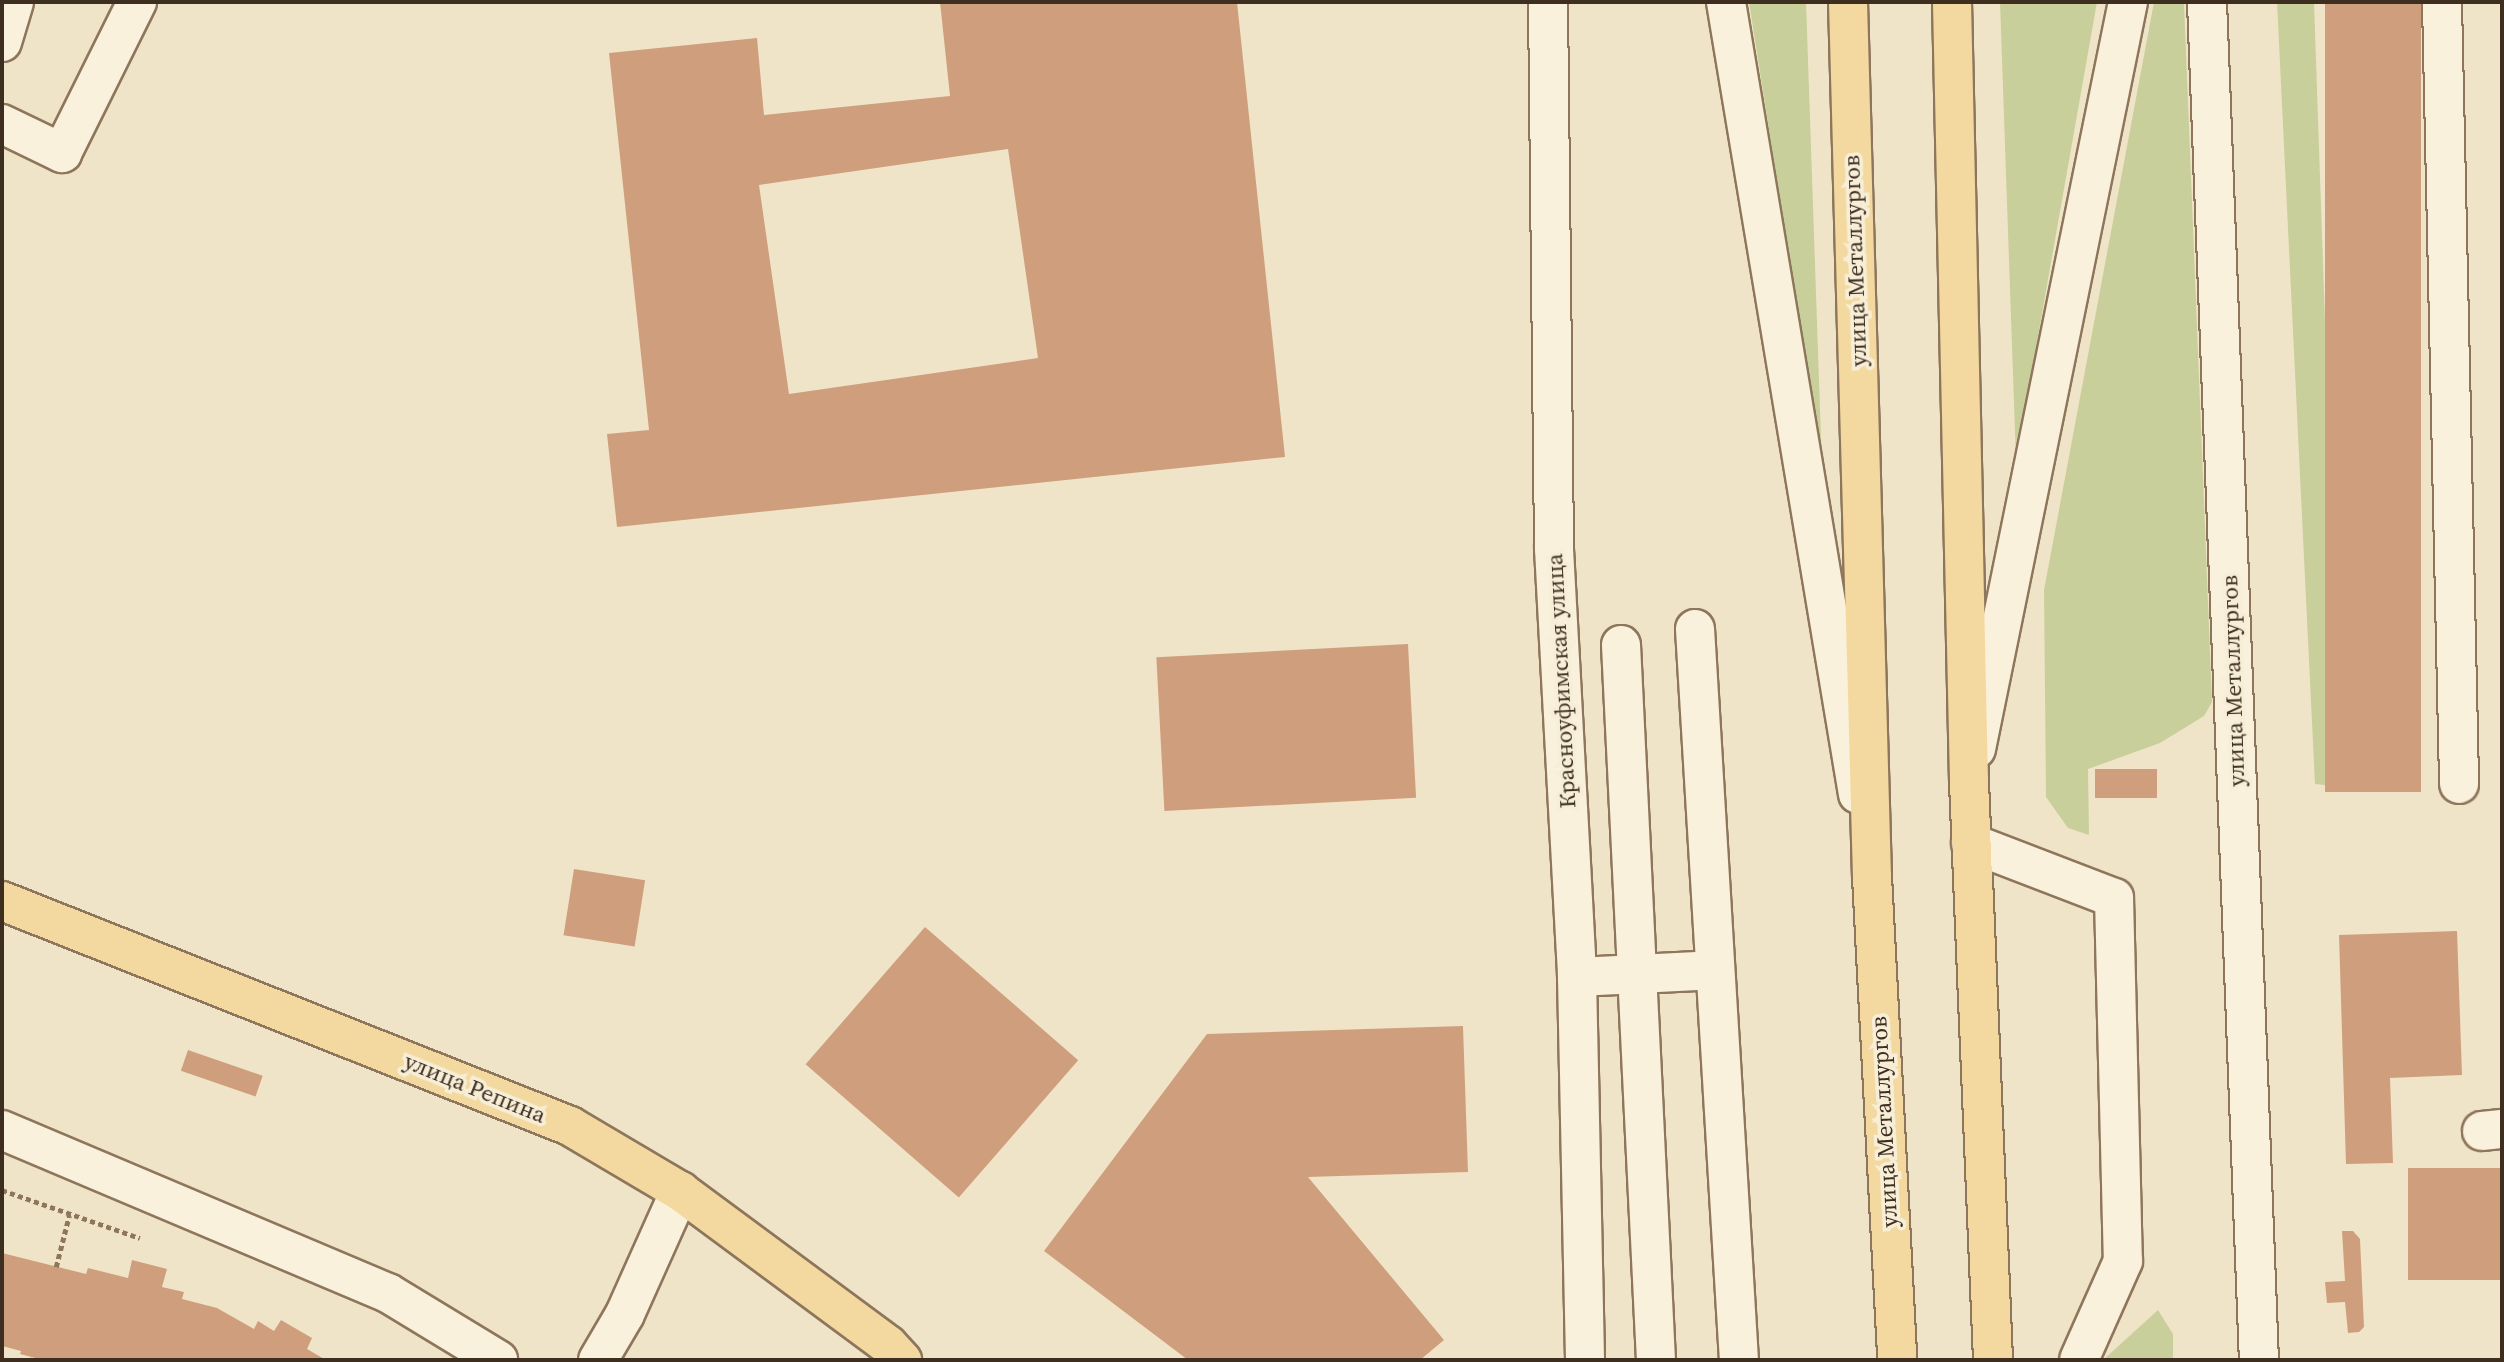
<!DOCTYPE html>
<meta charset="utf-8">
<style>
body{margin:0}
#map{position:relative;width:2504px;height:1362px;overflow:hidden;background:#f0e4c8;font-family:"Source Serif 4",serif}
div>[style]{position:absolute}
.green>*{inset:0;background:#c9cf9b}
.building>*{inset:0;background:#cf9f7d;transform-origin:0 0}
.path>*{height:4.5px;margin-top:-2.25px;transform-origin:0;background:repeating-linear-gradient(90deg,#8d765c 0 5px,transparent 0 8.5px)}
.roads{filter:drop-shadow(2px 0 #8d765c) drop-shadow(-2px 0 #8d765c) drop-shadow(0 2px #8d765c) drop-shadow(0 -2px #8d765c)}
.minor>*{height:38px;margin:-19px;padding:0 19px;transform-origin:19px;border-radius:19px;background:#faf1dc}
.major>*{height:38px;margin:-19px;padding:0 19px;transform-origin:19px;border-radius:19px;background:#f3d9a0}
span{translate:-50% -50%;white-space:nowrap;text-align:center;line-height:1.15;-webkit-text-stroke:7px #f7eed8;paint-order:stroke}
.street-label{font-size:23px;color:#3d2e20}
.frame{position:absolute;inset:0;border:4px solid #3d2e20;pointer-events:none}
</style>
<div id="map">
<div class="green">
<div style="clip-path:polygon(1749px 2px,1806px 2px,1822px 467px)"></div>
<div style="clip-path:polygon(2000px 2px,2097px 2px,2016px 461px)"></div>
<div style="clip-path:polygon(2154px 2px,2184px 2px,2212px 702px,2204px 716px,2160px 743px,2088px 769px,2089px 835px,2068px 828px,2046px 797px,2044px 590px)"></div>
<div style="clip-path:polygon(2277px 2px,2314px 2px,2341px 787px,2315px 784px)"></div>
<div style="clip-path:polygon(2158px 1310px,2173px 1334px,2173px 1360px,2103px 1360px)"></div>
</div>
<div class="building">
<div style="clip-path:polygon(evenodd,940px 2px,1237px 2px,1285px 457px,617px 527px,607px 434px,649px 430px,609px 53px,757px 38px,764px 115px,950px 96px,940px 2px,1008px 149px,1038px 358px,789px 394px,759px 185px,1008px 149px)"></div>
<div style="left:2325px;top:2px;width:96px;height:790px"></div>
<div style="left:1408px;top:644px;width:154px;height:252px;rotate:87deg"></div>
<div style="left:2157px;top:769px;width:29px;height:62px;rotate:90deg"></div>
<div style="left:574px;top:869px;width:72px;height:67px;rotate:9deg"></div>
<div style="left:925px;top:927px;width:203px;height:182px;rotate:41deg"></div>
<div style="clip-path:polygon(2457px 931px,2462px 1075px,2390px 1078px,2393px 1163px,2346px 1164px,2339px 935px)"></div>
<div style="clip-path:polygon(1463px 1026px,1468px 1172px,1308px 1177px,1444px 1340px,1420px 1360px,1188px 1360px,1044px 1251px,1207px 1034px)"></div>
<div style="left:188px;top:1050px;width:79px;height:22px;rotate:19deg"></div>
<div style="left:2502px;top:1168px;width:112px;height:94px;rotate:90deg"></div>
<div style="clip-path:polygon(2342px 1231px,2353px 1231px,2360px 1239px,2364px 1327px,2359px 1332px,2348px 1333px,2345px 1302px,2327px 1303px,2325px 1282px,2345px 1281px)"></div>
<div style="clip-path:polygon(2px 1253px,86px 1274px,88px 1268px,128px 1278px,132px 1260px,167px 1269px,162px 1287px,184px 1292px,182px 1299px,217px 1308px,254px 1329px,258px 1321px,274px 1331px,281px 1320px,312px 1338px,307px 1349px,326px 1360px,43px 1360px,20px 1354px,21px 1351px,2px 1346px)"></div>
</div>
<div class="path">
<div style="left:2px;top:1190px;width:146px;rotate:19.2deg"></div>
<div style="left:56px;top:1267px;width:53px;rotate:-75.7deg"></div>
<div style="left:32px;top:1360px;width:2px;rotate:-63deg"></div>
</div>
<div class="roads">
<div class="minor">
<div style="left:1548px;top:2px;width:547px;rotate:89.37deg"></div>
<div style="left:1554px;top:549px;width:429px;rotate:86.9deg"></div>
<div style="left:1577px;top:977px;width:383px;rotate:88.8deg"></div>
<div style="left:1726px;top:2px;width:803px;rotate:80.54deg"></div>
<div style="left:2207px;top:2px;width:1359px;rotate:87.81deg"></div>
<div style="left:2442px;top:2px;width:782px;rotate:88.75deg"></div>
<div style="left:2px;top:42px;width:42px;rotate:-73.3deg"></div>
<div style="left:2px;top:124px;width:67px;rotate:25.8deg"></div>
<div style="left:62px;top:153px;width:169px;rotate:-63.6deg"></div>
<div style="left:1695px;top:629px;width:732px;rotate:86.56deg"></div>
<div style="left:1621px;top:645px;width:716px;rotate:87.2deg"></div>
<div style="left:1976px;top:749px;width:762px;rotate:-78.5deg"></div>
<div style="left:1971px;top:843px;width:153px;rotate:21deg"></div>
<div style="left:2114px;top:898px;width:363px;rotate:88.6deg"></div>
<div style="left:2123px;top:1261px;width:108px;rotate:114deg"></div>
<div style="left:1577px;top:977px;width:136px;rotate:-2.9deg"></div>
<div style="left:2px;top:1130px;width:419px;rotate:22.9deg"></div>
<div style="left:388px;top:1293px;width:129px;rotate:31.3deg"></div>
<div style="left:2482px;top:1131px;width:20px;rotate:-6deg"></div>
<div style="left:598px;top:1360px;width:53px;rotate:-59.6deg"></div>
<div style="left:625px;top:1314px;width:135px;rotate:-65.9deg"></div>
</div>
<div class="major">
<div style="left:1848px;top:2px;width:875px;rotate:88.43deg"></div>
<div style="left:1872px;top:877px;width:484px;rotate:87deg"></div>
<div style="left:1952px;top:2px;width:780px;rotate:88.75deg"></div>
<div style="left:1969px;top:782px;width:578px;rotate:87.62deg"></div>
<div style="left:2px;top:901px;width:611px;rotate:21.61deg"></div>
<div style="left:570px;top:1126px;width:128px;rotate:30.6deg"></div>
<div style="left:680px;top:1191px;width:259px;rotate:36.5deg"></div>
<div style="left:888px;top:1345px;width:21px;rotate:47deg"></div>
</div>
</div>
<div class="street-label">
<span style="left:1855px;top:261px;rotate:-92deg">улица Металлургов</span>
<span style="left:1561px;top:681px;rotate:-93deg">Красноуфимская улица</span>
<span style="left:2233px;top:681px;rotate:-92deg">улица Металлургов</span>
<span style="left:475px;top:1088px;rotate:22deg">улица Репина</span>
<span style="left:1884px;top:1122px;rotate:-93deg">улица Металлургов</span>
</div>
<div class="frame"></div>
</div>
